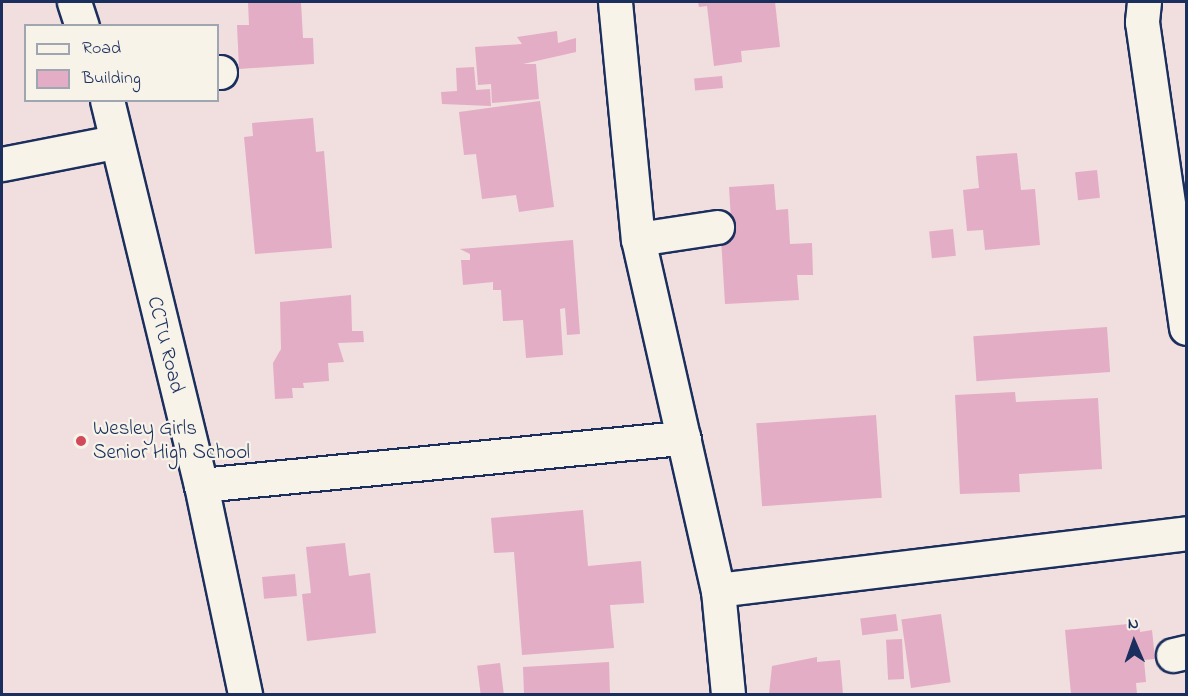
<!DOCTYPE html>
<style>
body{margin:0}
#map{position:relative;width:1188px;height:696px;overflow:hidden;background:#f1dede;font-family:"Indie Flower",sans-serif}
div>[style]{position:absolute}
.building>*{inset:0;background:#e3adc5;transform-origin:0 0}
.roads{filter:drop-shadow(2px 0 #1b2f5e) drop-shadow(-2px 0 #1b2f5e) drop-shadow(0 2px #1b2f5e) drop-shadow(0 -2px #1b2f5e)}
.minor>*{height:33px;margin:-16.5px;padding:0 16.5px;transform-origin:16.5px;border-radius:16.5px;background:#f7f3e8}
.dots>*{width:16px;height:16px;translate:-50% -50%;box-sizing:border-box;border:3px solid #f7f3e8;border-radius:50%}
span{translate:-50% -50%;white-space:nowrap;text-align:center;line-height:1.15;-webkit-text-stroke:4.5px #f7f3e8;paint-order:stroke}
.street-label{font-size:21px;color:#1b2f5e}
.poi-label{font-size:21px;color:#1b2f5e}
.left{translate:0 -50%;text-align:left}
.frame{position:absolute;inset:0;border:3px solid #1b2f5e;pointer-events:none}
.legend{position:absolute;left:24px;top:24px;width:195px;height:78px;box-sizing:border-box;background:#f7f3e8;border:2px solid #9fa5b1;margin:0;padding:8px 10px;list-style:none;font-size:18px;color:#1b2f5e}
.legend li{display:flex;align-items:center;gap:12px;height:30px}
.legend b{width:30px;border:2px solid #9fa5b1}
.north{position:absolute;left:1104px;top:612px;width:60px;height:60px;-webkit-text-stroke:4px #f7f3e8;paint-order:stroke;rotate:358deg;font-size:16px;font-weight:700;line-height:24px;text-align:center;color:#1b2f5e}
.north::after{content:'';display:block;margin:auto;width:21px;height:27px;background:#1b2f5e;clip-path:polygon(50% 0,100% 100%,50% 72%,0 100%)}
</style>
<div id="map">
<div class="building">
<div style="clip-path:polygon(248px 2px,301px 2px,303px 38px,313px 38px,314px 64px,239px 69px,237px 25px,249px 25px)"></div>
<div style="clip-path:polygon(698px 2px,775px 2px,780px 47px,741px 51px,742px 62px,714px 66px,707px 6px,699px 7px)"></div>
<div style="clip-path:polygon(557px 31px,558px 43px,576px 38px,576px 52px,523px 64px,536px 64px,539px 99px,492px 103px,491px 84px,478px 85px,475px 47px,522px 44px,517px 37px)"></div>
<div style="clip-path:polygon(474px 67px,476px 90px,490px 89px,491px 106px,442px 104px,441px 92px,457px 91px,456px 68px)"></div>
<div style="left:722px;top:76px;width:12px;height:28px;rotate:85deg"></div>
<div style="clip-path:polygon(540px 101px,554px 207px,519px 212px,516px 195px,482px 199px,476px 154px,464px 155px,459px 112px)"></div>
<div style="clip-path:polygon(313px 118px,316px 152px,324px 151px,332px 248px,255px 254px,244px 137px,253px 136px,252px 123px)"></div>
<div style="clip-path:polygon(1017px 153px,1021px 190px,1035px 189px,1040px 245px,985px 250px,983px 230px,967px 231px,963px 190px,979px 188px,976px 156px)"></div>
<div style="left:1097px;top:170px;width:28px;height:22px;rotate:84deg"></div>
<div style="clip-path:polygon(774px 184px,776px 210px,788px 209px,790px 244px,812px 243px,813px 275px,797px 275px,799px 300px,725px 304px,721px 238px,732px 237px,729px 187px)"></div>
<div style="left:953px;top:229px;width:27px;height:24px;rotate:84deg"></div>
<div style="clip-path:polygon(573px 240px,580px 334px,567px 335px,565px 308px,560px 309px,563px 355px,526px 358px,523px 320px,503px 321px,501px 290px,493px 290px,493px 282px,463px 285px,461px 260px,470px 260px,470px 254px,460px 249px)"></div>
<div style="clip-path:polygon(351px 295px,352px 331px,363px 331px,364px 342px,338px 343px,344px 362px,328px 363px,329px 381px,303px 383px,304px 388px,292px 388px,293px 398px,275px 399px,273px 363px,281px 349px,280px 302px)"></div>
<div style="left:1107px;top:327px;width:45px;height:134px;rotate:86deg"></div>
<div style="clip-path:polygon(1015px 392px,1016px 402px,1098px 398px,1102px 469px,1019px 474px,1020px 492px,960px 494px,955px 395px)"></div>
<div style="left:876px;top:415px;width:83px;height:120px;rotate:86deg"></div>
<div style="clip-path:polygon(583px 510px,588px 566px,641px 561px,644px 603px,610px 605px,614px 648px,522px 655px,514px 552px,494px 553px,491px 518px)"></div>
<div style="clip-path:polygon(345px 543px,349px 576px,370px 573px,376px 633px,307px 641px,302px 594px,311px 593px,306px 547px)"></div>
<div style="left:295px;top:574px;width:22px;height:33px;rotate:85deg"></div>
<div style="left:896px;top:614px;width:17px;height:36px;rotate:83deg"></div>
<div style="left:941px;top:614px;width:69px;height:40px;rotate:82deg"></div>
<div style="clip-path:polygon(1139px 623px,1140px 632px,1152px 630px,1155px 659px,1144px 660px,1146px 682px,1136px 683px,1137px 694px,1071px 694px,1065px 630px)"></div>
<div style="left:902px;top:639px;width:40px;height:16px;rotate:87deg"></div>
<div style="clip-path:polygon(817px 657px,817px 662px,840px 660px,843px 694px,769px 694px,772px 666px)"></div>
<div style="clip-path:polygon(609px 662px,610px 694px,524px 694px,523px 667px)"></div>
<div style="left:500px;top:663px;width:31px;height:23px;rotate:83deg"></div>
</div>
<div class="roads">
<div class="minor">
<div style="left:74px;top:2px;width:25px;rotate:72deg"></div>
<div style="left:615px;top:2px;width:238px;rotate:84.5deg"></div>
<div style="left:638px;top:239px;width:360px;rotate:77.2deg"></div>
<div style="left:1144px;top:2px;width:20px;rotate:96deg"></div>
<div style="left:1142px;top:22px;width:309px;rotate:81.8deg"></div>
<div style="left:218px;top:72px;width:2px"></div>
<div style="left:107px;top:100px;width:396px;rotate:76.3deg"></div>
<div style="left:201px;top:485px;width:214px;rotate:78.1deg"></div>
<div style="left:2px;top:164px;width:114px;rotate:-11.1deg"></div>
<div style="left:638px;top:239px;width:80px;rotate:-8.6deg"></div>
<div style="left:201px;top:485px;width:485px;rotate:-5.6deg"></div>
<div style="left:1173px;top:655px;width:13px;rotate:-13deg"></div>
<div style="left:728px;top:694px;width:104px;rotate:-95.5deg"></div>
<div style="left:718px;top:590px;width:471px;rotate:-6.9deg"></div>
</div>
</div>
<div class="dots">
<div style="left:81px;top:441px;background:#d1495b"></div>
</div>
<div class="street-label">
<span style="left:165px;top:345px;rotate:76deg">CCTU Road</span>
</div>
<div class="poi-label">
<span class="left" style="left:93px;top:441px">Wesley Girls<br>Senior High School</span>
</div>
<div class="frame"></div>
<ul class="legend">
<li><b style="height:8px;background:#f7f3e8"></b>Road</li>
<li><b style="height:16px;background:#e3adc5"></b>Building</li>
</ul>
<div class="north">N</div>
</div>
